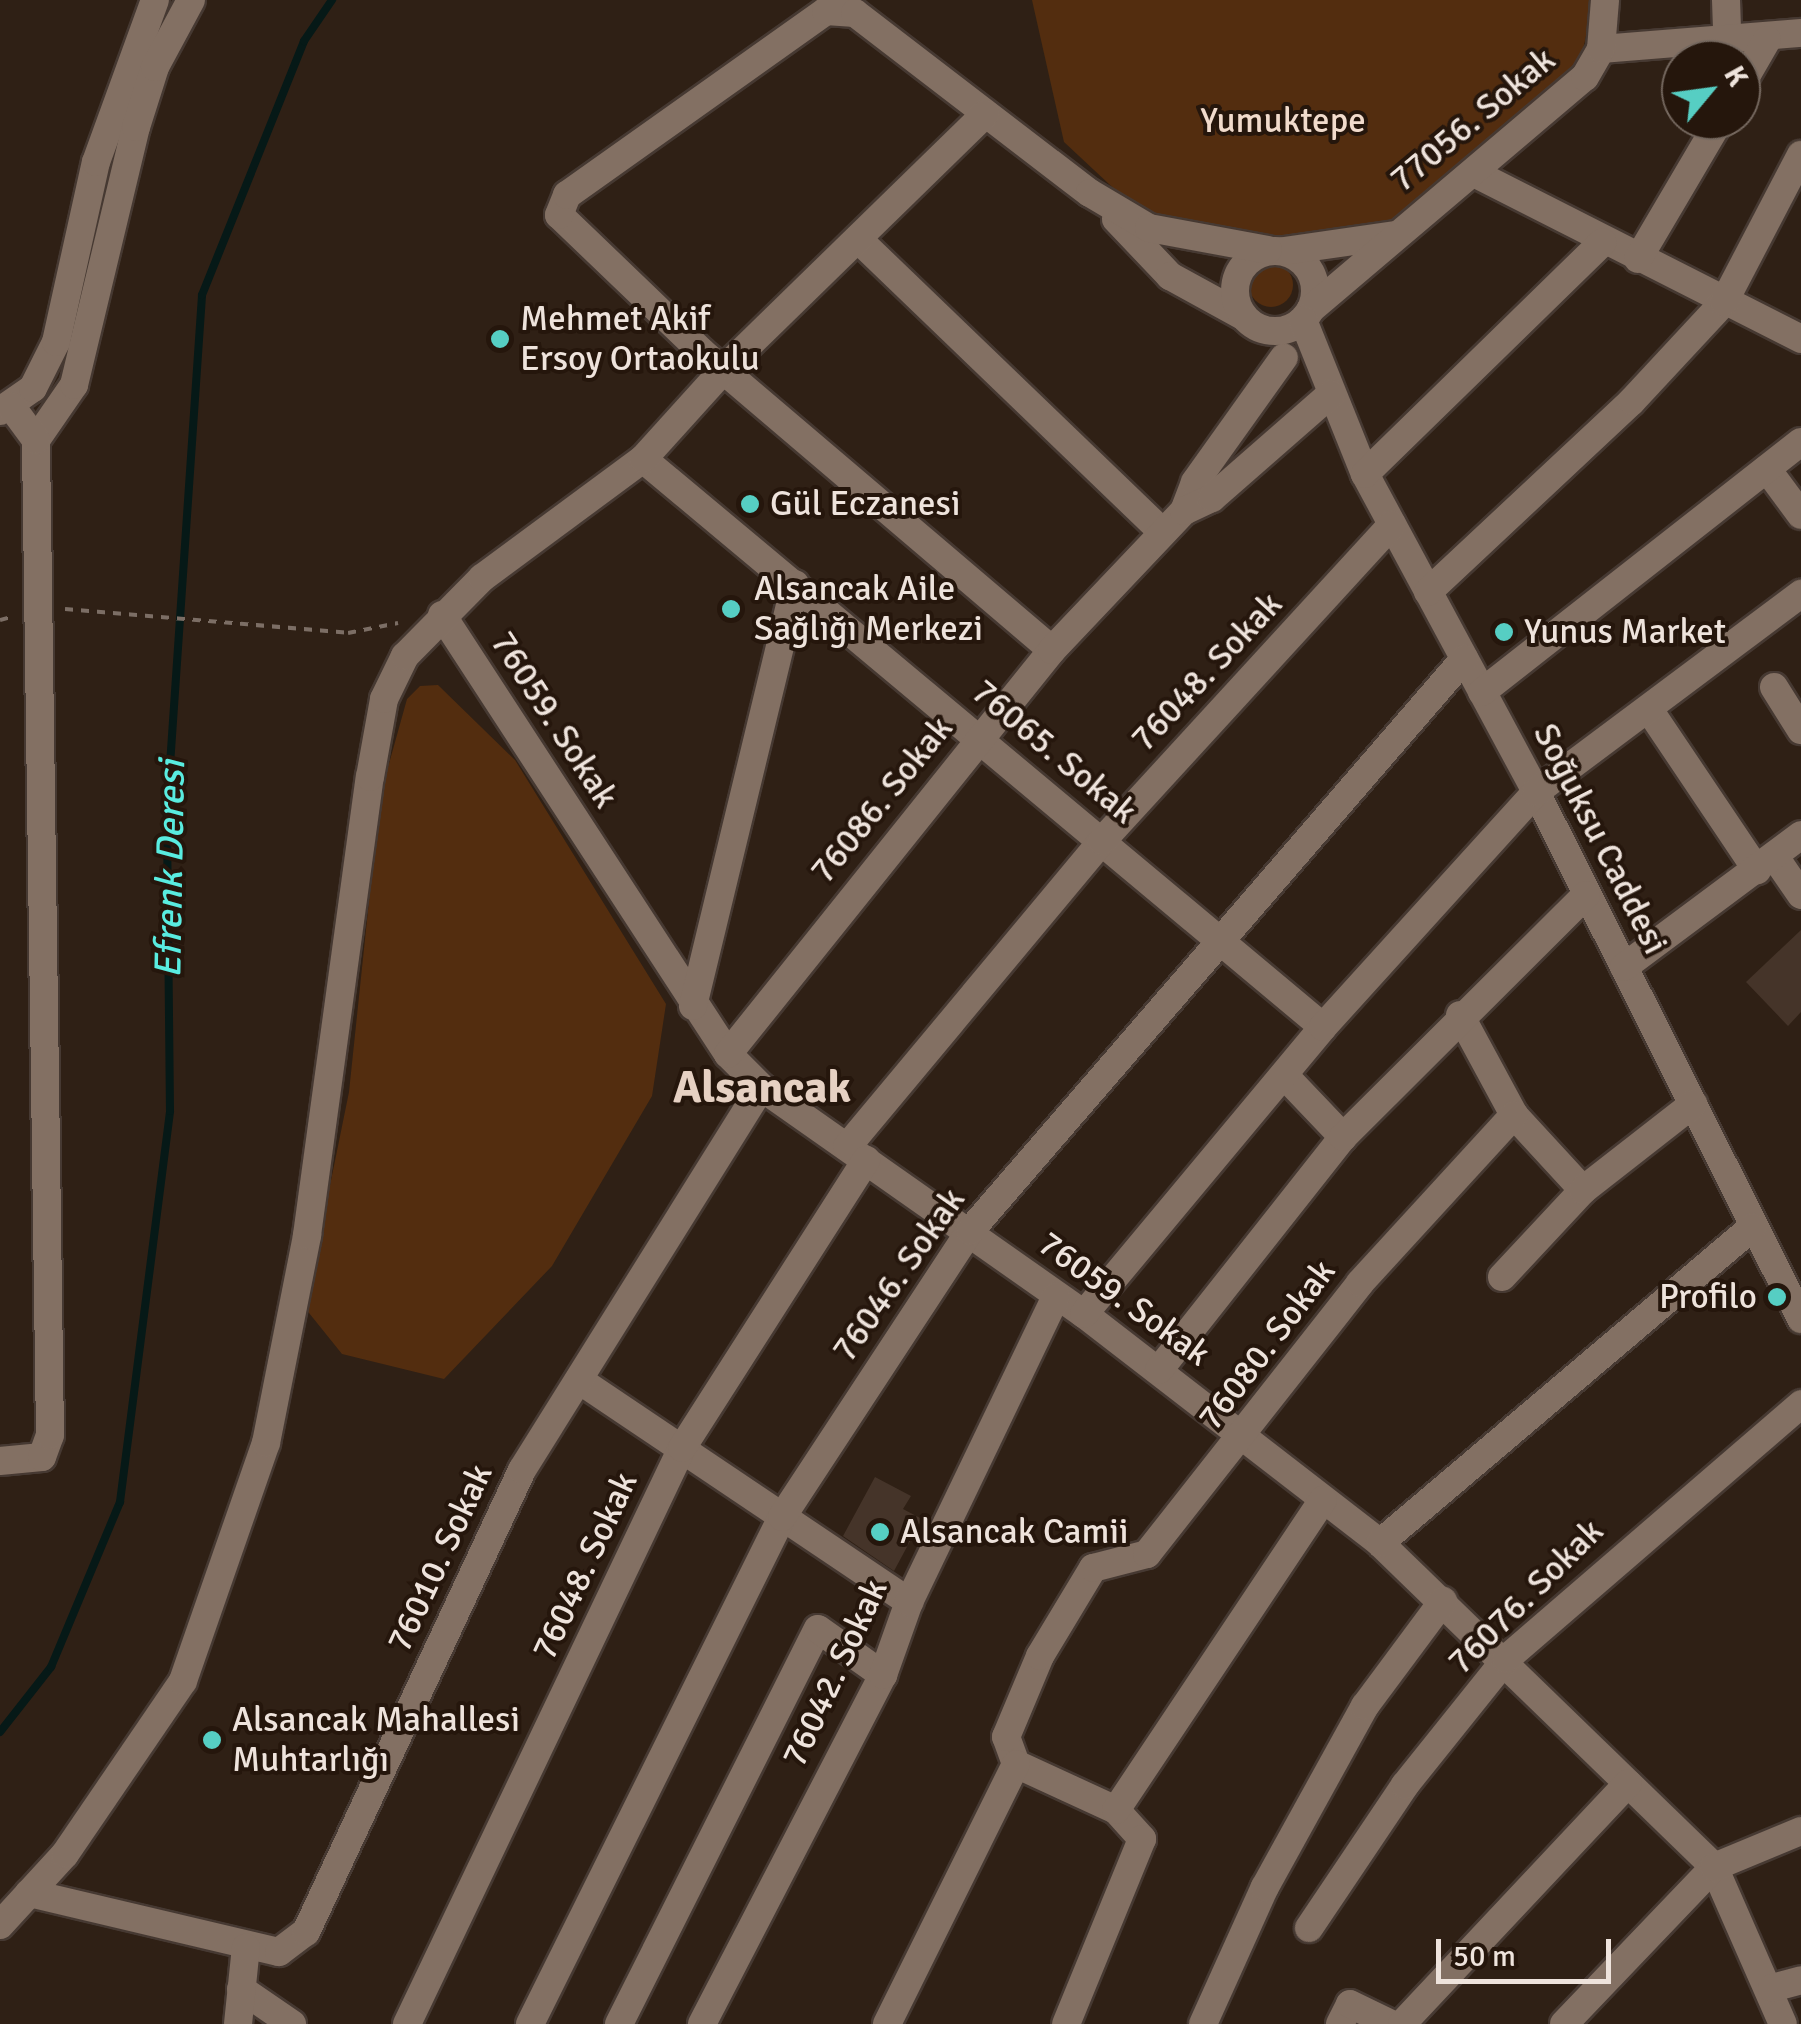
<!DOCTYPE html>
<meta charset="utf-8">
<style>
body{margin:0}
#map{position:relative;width:1801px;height:2024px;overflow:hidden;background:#2f2015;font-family:Signika,sans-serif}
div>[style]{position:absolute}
.green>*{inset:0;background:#532d0f}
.round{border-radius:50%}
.stream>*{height:8px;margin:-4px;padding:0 4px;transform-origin:4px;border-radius:4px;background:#061917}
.building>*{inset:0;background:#453429}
.path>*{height:4px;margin-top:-2px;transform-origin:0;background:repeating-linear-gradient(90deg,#7c6e65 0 8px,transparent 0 16px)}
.roads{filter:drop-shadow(2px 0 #463932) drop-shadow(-2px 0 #463932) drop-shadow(0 2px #463932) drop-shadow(0 -2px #463932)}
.minor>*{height:28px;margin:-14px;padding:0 14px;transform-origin:14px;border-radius:14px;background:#837063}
.minor>.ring{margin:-14px;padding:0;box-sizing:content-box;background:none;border:28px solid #837063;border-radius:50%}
.dots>*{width:28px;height:28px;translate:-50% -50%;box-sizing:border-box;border:5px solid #25160c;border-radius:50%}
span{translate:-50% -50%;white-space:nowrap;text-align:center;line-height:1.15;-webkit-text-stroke:8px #25160c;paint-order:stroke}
.street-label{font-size:35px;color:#eee3dc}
.park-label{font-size:35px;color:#f1dbcc}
.poi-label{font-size:35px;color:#eee3dc}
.left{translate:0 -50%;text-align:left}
.right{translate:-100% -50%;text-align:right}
.water-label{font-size:38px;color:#59ece0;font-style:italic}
.district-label{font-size:45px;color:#e6d1c3;font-weight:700}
.north{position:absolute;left:1661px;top:40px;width:100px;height:100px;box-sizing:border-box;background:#25160c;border:2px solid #75685f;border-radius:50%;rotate:61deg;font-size:28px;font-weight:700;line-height:40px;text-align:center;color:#eee3dc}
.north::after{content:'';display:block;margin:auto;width:35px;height:45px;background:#56cec3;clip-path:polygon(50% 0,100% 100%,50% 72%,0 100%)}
.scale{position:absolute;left:1436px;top:1939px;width:175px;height:45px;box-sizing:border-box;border:5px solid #eee3dc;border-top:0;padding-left:12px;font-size:30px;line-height:35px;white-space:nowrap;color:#eee3dc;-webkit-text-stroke:8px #25160c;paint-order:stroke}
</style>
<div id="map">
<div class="green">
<div style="clip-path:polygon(1032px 0,1594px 0,1580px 63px,1410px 213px,1377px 228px,1259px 244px,1140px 213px,1064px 142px)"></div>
<div class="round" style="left:1249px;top:263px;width:44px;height:44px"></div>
<div style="clip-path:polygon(438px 685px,515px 760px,666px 1004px,652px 1096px,552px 1266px,444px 1379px,342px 1354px,305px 1308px,349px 1092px,380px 796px,407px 699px,420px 686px)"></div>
</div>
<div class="stream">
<div style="left:0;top:1732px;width:83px;rotate:-51.9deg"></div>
<div style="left:51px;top:1667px;width:179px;rotate:-67.3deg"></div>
<div style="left:120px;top:1502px;width:394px;rotate:-82.7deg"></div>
<div style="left:170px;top:1111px;width:302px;rotate:-90.6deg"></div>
<div style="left:167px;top:809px;width:515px;rotate:-86.1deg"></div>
<div style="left:202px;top:295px;width:274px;rotate:-68.1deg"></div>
<div style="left:304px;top:41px;width:50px;rotate:-55.7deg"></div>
</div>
<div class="building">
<div style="clip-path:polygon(1801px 930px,1801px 1012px,1788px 1026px,1746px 982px)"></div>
<div style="clip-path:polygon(875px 1477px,911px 1496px,903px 1509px,922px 1519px,894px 1571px,843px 1536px)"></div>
</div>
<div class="path">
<div style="left:65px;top:609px;width:284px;rotate:4.8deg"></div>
<div style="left:348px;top:633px;width:51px;rotate:-11.3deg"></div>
<div style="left:0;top:620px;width:11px;rotate:-15deg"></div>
</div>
<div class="roads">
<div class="minor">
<div style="left:1726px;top:0;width:38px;rotate:88deg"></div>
<div style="left:1601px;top:49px;width:201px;rotate:-4.6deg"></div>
<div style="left:1741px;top:85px;width:52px;rotate:-60deg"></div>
<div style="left:1474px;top:173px;width:367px;rotate:26.9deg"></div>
<div style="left:1116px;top:219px;width:79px;rotate:46.5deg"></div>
<div style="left:1170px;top:276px;width:83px;rotate:28.7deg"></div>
<div style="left:858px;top:239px;width:422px;rotate:43.9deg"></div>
<div class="ring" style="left:1235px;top:251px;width:52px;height:52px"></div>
<div style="left:1284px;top:251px;width:112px;rotate:-8.2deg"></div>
<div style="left:1638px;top:259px;width:161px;rotate:-59.5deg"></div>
<div style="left:1311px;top:309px;width:359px;rotate:-40.3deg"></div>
<div style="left:1585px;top:77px;width:32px;rotate:-60deg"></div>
<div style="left:1601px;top:49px;width:49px;rotate:-85.3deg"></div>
<div style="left:1303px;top:320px;width:166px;rotate:68.1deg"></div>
<div style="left:1365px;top:474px;width:361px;rotate:61.7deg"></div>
<div style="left:1536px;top:792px;width:590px;rotate:63.3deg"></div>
<div style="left:0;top:411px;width:40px;rotate:-34.9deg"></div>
<div style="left:33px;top:388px;width:51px;rotate:-63.4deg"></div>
<div style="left:56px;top:342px;width:184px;rotate:-77.5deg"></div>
<div style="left:96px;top:162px;width:172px;rotate:-70deg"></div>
<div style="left:36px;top:440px;width:67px;rotate:-55.4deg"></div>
<div style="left:74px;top:385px;width:265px;rotate:-76.5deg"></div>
<div style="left:136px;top:127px;width:63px;rotate:-72.4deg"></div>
<div style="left:155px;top:67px;width:76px;rotate:-61.8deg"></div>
<div style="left:643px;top:459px;width:886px;rotate:39.87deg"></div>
<div style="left:1767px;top:469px;width:57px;rotate:53.5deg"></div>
<div style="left:1365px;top:474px;width:332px;rotate:-44.3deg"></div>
<div style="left:1184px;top:511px;width:31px;rotate:-69deg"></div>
<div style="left:1195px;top:482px;width:153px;rotate:-54.5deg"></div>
<div style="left:1428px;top:592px;width:279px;rotate:-43.1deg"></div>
<div style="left:1632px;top:401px;width:135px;rotate:-47.1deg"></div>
<div style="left:1724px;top:302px;width:166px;rotate:-62.4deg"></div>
<div style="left:442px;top:615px;width:524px;rotate:56.92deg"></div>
<div style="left:728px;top:1054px;width:47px;rotate:45deg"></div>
<div style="left:761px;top:1087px;width:395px;rotate:35.1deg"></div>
<div style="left:1084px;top:1314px;width:374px;rotate:37.7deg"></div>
<div style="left:1380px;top:1543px;width:465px;rotate:44.1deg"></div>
<div style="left:1714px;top:1867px;width:171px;rotate:66.3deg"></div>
<div style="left:1052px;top:650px;width:460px;rotate:-139.6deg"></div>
<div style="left:702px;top:352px;width:198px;rotate:-136.2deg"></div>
<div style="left:559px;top:215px;width:22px;rotate:-68deg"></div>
<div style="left:567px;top:195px;width:318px;rotate:-35.4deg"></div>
<div style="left:826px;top:11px;width:29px;rotate:4deg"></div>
<div style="left:855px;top:13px;width:296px;rotate:37.5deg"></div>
<div style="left:1090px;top:193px;width:69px;rotate:30.7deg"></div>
<div style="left:1149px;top:228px;width:121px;rotate:10.5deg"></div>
<div style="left:1774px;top:687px;width:51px;rotate:57.9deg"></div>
<div style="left:1482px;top:692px;width:405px;rotate:-38.1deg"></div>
<div style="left:1650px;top:711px;width:192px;rotate:56.1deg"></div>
<div style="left:1775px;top:857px;width:46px;rotate:55.6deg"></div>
<div style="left:1624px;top:967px;width:221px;rotate:-36.7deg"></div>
<div style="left:693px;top:1006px;width:434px;rotate:-76.4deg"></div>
<div style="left:1460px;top:1015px;width:114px;rotate:61.6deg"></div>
<div style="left:1514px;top:1115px;width:102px;rotate:47.4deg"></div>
<div style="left:728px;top:1054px;width:518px;rotate:-51.27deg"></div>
<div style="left:1052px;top:650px;width:192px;rotate:-46.5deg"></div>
<div style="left:1184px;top:511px;width:31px;rotate:-25deg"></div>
<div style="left:1212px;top:498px;width:158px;rotate:-41.2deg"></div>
<div style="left:1284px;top:1075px;width:86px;rotate:46.4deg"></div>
<div style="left:847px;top:1147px;width:398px;rotate:-50.2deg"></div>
<div style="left:1102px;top:841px;width:429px;rotate:-47.5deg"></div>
<div style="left:1502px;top:1277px;width:119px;rotate:-47deg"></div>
<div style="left:1583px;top:1190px;width:140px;rotate:-38deg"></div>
<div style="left:1084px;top:1314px;width:373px;rotate:-50.2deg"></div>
<div style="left:1323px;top:1027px;width:317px;rotate:-47.8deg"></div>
<div style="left:1536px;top:792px;width:331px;rotate:-36.8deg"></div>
<div style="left:1159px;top:1370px;width:297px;rotate:-51.7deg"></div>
<div style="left:1343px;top:1137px;width:343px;rotate:-44.9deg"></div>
<div style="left:579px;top:1380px;width:398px;rotate:33.9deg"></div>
<div style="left:0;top:1461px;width:42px;rotate:-5.4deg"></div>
<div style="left:42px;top:1457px;width:23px;rotate:-70deg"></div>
<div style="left:50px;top:1435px;width:995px;rotate:-90.81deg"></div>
<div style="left:36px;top:440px;width:42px;rotate:-126.3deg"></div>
<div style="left:1380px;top:1543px;width:488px;rotate:-40.3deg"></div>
<div style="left:1016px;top:1764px;width:29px;rotate:-110deg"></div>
<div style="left:1006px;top:1737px;width:88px;rotate:-67.2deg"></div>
<div style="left:1040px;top:1656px;width:103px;rotate:-58.9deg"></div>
<div style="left:1093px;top:1568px;width:56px;rotate:-14.5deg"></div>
<div style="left:1147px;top:1554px;width:345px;rotate:-51.8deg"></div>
<div style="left:1360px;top:1283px;width:228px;rotate:-47.5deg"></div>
<div style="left:1016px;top:1764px;width:110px;rotate:24.7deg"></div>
<div style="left:1116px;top:1810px;width:39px;rotate:48deg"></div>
<div style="left:1142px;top:1839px;width:200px;rotate:112.3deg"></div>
<div style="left:1116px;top:1810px;width:373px;rotate:-56.3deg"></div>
<div style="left:29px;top:1893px;width:257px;rotate:13.3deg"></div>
<div style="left:279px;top:1952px;width:34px;rotate:-37deg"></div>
<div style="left:306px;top:1932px;width:510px;rotate:-64.94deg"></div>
<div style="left:522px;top:1470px;width:451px;rotate:-58deg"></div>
<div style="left:0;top:1925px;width:96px;rotate:-47.5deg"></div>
<div style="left:65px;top:1854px;width:209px;rotate:-55.7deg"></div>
<div style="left:183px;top:1681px;width:252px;rotate:-70.8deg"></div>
<div style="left:266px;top:1443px;width:212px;rotate:-78.8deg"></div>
<div style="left:307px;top:1235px;width:462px;rotate:-82.2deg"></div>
<div style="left:370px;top:777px;width:79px;rotate:-79.8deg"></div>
<div style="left:384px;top:699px;width:48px;rotate:-64deg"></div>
<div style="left:405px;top:656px;width:110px;rotate:-45.4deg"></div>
<div style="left:482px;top:578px;width:200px;rotate:-36.5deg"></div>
<div style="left:643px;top:459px;width:125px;rotate:-47.9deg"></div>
<div style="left:727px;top:366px;width:361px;rotate:-44.3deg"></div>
<div style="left:1309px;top:1928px;width:172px;rotate:-56.1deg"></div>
<div style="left:1405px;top:1785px;width:161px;rotate:-51.3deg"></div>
<div style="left:1506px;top:1659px;width:390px;rotate:-40.8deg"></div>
<div style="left:1772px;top:1988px;width:30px;rotate:-15deg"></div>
<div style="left:241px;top:1989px;width:62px;rotate:34.5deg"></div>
<div style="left:238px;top:2024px;width:77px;rotate:-84.1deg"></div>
<div style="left:407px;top:2024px;width:638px;rotate:-64.48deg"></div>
<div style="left:682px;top:1448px;width:342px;rotate:-57.4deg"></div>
<div style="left:530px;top:2024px;width:566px;rotate:-63.57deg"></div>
<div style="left:782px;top:1517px;width:342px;rotate:-56.7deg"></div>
<div style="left:970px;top:1231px;width:756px;rotate:-49.18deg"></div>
<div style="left:619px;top:2024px;width:442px;rotate:-63.3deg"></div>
<div style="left:818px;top:1629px;width:80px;rotate:35.3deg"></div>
<div style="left:702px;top:2024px;width:393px;rotate:-62.6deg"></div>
<div style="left:883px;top:1675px;width:77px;rotate:-70.4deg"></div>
<div style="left:909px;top:1602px;width:339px;rotate:-64.3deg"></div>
<div style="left:887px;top:2024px;width:290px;rotate:-63.6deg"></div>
<div style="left:1203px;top:2024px;width:150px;rotate:-65.7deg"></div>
<div style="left:1265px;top:1887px;width:207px;rotate:-61.1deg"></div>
<div style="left:1365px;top:1706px;width:131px;rotate:-53.4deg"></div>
<div style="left:1340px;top:2024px;width:22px;rotate:-63deg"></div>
<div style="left:1350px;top:2004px;width:46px;rotate:26deg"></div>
<div style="left:1402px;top:2024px;width:330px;rotate:-46.8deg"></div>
<div style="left:1564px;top:2024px;width:217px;rotate:-46.3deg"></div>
<div style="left:1714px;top:1867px;width:94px;rotate:-22.5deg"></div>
</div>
</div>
<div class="dots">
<div style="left:500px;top:339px;background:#56cec3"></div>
<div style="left:750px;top:504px;background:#56cec3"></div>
<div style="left:731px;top:609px;background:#56cec3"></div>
<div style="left:1504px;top:632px;background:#56cec3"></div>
<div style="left:1777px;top:1297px;background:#56cec3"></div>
<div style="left:880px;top:1532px;background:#56cec3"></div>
<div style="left:212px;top:1740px;background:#56cec3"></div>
</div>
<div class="street-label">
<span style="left:1473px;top:120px;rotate:-40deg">77056. Sokak</span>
<span style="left:1207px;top:672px;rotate:-47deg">76048. Sokak</span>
<span style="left:554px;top:720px;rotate:57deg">76059. Sokak</span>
<span style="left:1054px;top:752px;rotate:40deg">76065. Sokak</span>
<span style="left:882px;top:800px;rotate:-51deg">76086. Sokak</span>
<span style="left:1600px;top:839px;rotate:63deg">Soğuksu Caddesi</span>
<span style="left:899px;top:1275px;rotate:-55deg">76046. Sokak</span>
<span style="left:1124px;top:1299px;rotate:36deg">76059. Sokak</span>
<span style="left:1267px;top:1345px;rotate:-53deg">76080. Sokak</span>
<span style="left:440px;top:1558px;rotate:-65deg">76010. Sokak</span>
<span style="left:585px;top:1566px;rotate:-65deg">76048. Sokak</span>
<span style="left:1526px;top:1597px;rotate:-45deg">76076. Sokak</span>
<span style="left:835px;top:1673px;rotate:-65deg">76042. Sokak</span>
</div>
<div class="park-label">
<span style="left:1283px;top:121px">Yumuktepe</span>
</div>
<div class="poi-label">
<span class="left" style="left:520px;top:339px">Mehmet Akif<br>Ersoy Ortaokulu</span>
<span class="left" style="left:770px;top:504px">Gül Eczanesi</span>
<span class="left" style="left:754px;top:609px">Alsancak Aile<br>Sağlığı Merkezi</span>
<span class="left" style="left:1524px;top:632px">Yunus Market</span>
<span class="right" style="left:1757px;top:1297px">Profilo</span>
<span class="left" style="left:900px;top:1532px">Alsancak Camii</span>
<span class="left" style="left:232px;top:1740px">Alsancak Mahallesi<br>Muhtarlığı</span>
</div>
<div class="water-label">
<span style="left:170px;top:869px;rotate:-89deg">Efrenk Deresi</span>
</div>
<div class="district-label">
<span style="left:762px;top:1088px">Alsancak</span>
</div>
<div class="north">K</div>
<div class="scale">50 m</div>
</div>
